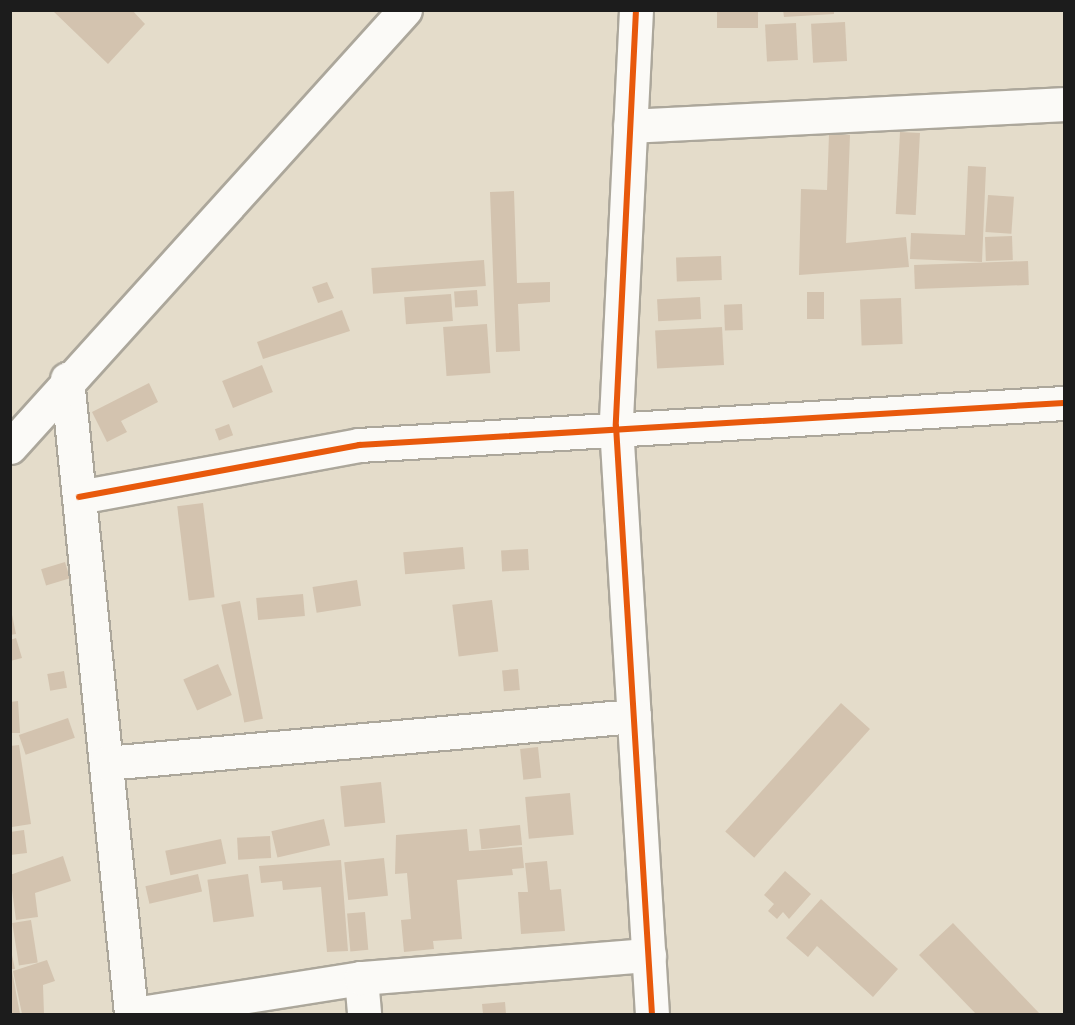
<!DOCTYPE html>
<style>
body{margin:0}
#map{position:relative;width:1075px;height:1025px;overflow:hidden;background:#e4dcca;font-family:"Old Standard TT",serif}
div>[style]{position:absolute}
.building>*{inset:0;background:#d3c3af;transform-origin:0 0}
.roads{filter:drop-shadow(2px 0 #aca79b) drop-shadow(-2px 0 #aca79b) drop-shadow(0 2px #aca79b) drop-shadow(0 -2px #aca79b)}
.street>*{height:33px;margin:-16.5px;padding:0 16.5px;transform-origin:16.5px;border-radius:16.5px;background:#fbfaf7}
.cycleway>*{height:6px;margin:-3px;padding:0 3px;transform-origin:3px;border-radius:3px;background:#e8590c}
span{translate:-50% -50%;white-space:nowrap;text-align:center;line-height:1.15;-webkit-text-stroke:4.5px #fdfcf7;paint-order:stroke}
.frame{position:absolute;inset:0;border:12px solid #1c1c1c;pointer-events:none}
</style>
<div id="map">
<div class="building">
<div style="clip-path:polygon(52px 10px,132px 10px,145px 24px,108px 64px)"></div>
<div style="left:717px;top:10px;width:41px;height:18px"></div>
<div style="clip-path:polygon(783px 10px,834px 10px,834px 14px,784px 17px)"></div>
<div style="left:845px;top:22px;width:39px;height:34px;rotate:87deg"></div>
<div style="left:796px;top:23px;width:37px;height:31px;rotate:87deg"></div>
<div style="left:900px;top:132px;width:20px;height:82px;rotate:3deg"></div>
<div style="clip-path:polygon(829px 134px,850px 135px,846px 243px,906px 237px,909px 267px,799px 275px,801px 189px,827px 190px)"></div>
<div style="clip-path:polygon(968px 166px,986px 167px,982px 262px,910px 259px,911px 233px,965px 235px)"></div>
<div style="clip-path:polygon(514px 191px,517px 283px,550px 282px,550px 302px,518px 304px,520px 351px,496px 352px,490px 192px)"></div>
<div style="left:988px;top:195px;width:26px;height:37px;rotate:4deg"></div>
<div style="left:1012px;top:236px;width:24px;height:27px;rotate:88deg"></div>
<div style="left:721px;top:256px;width:24px;height:45px;rotate:88deg"></div>
<div style="left:484px;top:260px;width:26px;height:113px;rotate:86deg"></div>
<div style="left:1028px;top:261px;width:24px;height:114px;rotate:88deg"></div>
<div style="clip-path:polygon(327px 282px,334px 298px,318px 303px,312px 287px)"></div>
<div style="left:477px;top:290px;width:16px;height:23px;rotate:86deg"></div>
<div style="left:807px;top:292px;width:17px;height:27px"></div>
<div style="left:451px;top:294px;width:27px;height:47px;rotate:86deg"></div>
<div style="left:700px;top:297px;width:22px;height:43px;rotate:87deg"></div>
<div style="left:901px;top:298px;width:46px;height:41px;rotate:88deg"></div>
<div style="left:742px;top:304px;width:26px;height:18px;rotate:88deg"></div>
<div style="clip-path:polygon(342px 310px,350px 331px,263px 359px,257px 342px)"></div>
<div style="left:487px;top:324px;width:49px;height:44px;rotate:86deg"></div>
<div style="left:722px;top:327px;width:38px;height:67px;rotate:87deg"></div>
<div style="left:262px;top:365px;width:29px;height:43px;rotate:68deg"></div>
<div style="clip-path:polygon(149px 383px,158px 402px,121px 421px,127px 432px,107px 442px,92px 412px)"></div>
<div style="left:229px;top:424px;width:12px;height:15px;rotate:70deg"></div>
<div style="left:203px;top:503px;width:95px;height:26px;rotate:83deg"></div>
<div style="left:463px;top:547px;width:22px;height:60px;rotate:85deg"></div>
<div style="left:528px;top:549px;width:21px;height:27px;rotate:87deg"></div>
<div style="left:65px;top:562px;width:17px;height:25px;rotate:73deg"></div>
<div style="left:357px;top:580px;width:26px;height:45px;rotate:81deg"></div>
<div style="left:303px;top:594px;width:22px;height:47px;rotate:85deg"></div>
<div style="left:492px;top:600px;width:52px;height:40px;rotate:83deg"></div>
<div style="left:240px;top:601px;width:120px;height:19px;rotate:79deg"></div>
<div style="clip-path:polygon(10px 605px,16px 634px,10px 635px)"></div>
<div style="clip-path:polygon(16px 638px,22px 658px,10px 661px,10px 640px)"></div>
<div style="left:218px;top:664px;width:34px;height:38px;rotate:66deg"></div>
<div style="left:518px;top:669px;width:21px;height:16px;rotate:85deg"></div>
<div style="left:64px;top:671px;width:17px;height:17px;rotate:80deg"></div>
<div style="clip-path:polygon(18px 701px,20px 733px,10px 733px,10px 702px)"></div>
<div style="left:841px;top:703px;width:39px;height:173px;rotate:42deg"></div>
<div style="left:68px;top:718px;width:21px;height:52px;rotate:71deg"></div>
<div style="clip-path:polygon(19px 745px,31px 824px,12px 827px,10px 746px)"></div>
<div style="left:538px;top:747px;width:31px;height:18px;rotate:84deg"></div>
<div style="left:381px;top:782px;width:41px;height:41px;rotate:84deg"></div>
<div style="left:570px;top:793px;width:42px;height:45px;rotate:85deg"></div>
<div style="left:324px;top:819px;width:27px;height:54px;rotate:77deg"></div>
<div style="left:520px;top:825px;width:20px;height:41px;rotate:84deg"></div>
<div style="clip-path:polygon(467px 829px,469px 851px,522px 847px,524px 868px,512px 869px,513px 875px,457px 880px,462px 939px,433px 941px,434px 949px,404px 952px,401px 920px,411px 919px,407px 873px,395px 874px,396px 835px)"></div>
<div style="clip-path:polygon(24px 830px,27px 853px,10px 855px,10px 832px)"></div>
<div style="left:270px;top:836px;width:22px;height:33px;rotate:87deg"></div>
<div style="left:221px;top:839px;width:25px;height:57px;rotate:78deg"></div>
<div style="clip-path:polygon(63px 856px,71px 881px,35px 893px,38px 917px,16px 920px,10px 875px)"></div>
<div style="left:384px;top:858px;width:38px;height:40px;rotate:84deg"></div>
<div style="clip-path:polygon(341px 860px,348px 951px,327px 952px,321px 887px,283px 890px,282px 881px,261px 883px,259px 866px)"></div>
<div style="clip-path:polygon(547px 861px,550px 890px,561px 889px,565px 931px,521px 934px,518px 892px,528px 892px,525px 863px)"></div>
<div style="clip-path:polygon(785px 871px,811px 894px,789px 919px,783px 912px,777px 919px,768px 911px,774px 904px,764px 895px)"></div>
<div style="left:198px;top:874px;width:18px;height:54px;rotate:77deg"></div>
<div style="left:248px;top:874px;width:43px;height:41px;rotate:82deg"></div>
<div style="clip-path:polygon(821px 899px,898px 969px,873px 997px,817px 946px,808px 957px,786px 938px)"></div>
<div style="left:365px;top:912px;width:38px;height:18px;rotate:85deg"></div>
<div style="left:31px;top:920px;width:43px;height:19px;rotate:81deg"></div>
<div style="clip-path:polygon(953px 923px,1040px 1014px,976px 1014px,919px 955px)"></div>
<div style="clip-path:polygon(10px 946px,15px 969px,10px 969px)"></div>
<div style="clip-path:polygon(47px 960px,55px 981px,43px 985px,44px 1014px,22px 1014px,13px 971px)"></div>
<div style="clip-path:polygon(10px 971px,12px 971px,20px 1014px,10px 1014px)"></div>
<div style="clip-path:polygon(505px 1002px,506px 1014px,483px 1014px,482px 1004px)"></div>
</div>
<div class="roads">
<div class="street">
<div style="left:636px;top:10px;width:416px;rotate:92.8deg"></div>
<div style="left:616px;top:426px;width:589px;rotate:86.5deg"></div>
<div style="left:630px;top:126px;width:435px;rotate:-2.9deg"></div>
<div style="left:67px;top:379px;width:638px;rotate:84.24deg"></div>
<div style="left:10px;top:447px;width:589px;rotate:-47.89deg"></div>
<div style="left:79px;top:497px;width:285px;rotate:-10.5deg"></div>
<div style="left:359px;top:445px;width:706px;rotate:-3.41deg"></div>
<div style="left:106px;top:763px;width:530px;rotate:-5.09deg"></div>
<div style="left:361px;top:978px;width:36px;rotate:85deg"></div>
<div style="left:134px;top:1014px;width:230px;rotate:-9deg"></div>
<div style="left:361px;top:978px;width:289px;rotate:-4.6deg"></div>
</div>
</div>
<div class="cycleway">
<div style="left:636px;top:10px;width:416px;rotate:92.8deg"></div>
<div style="left:616px;top:426px;width:589px;rotate:86.5deg"></div>
<div style="left:79px;top:497px;width:285px;rotate:-10.5deg"></div>
<div style="left:359px;top:445px;width:706px;rotate:-3.41deg"></div>
</div>
<div class="frame"></div>
</div>
